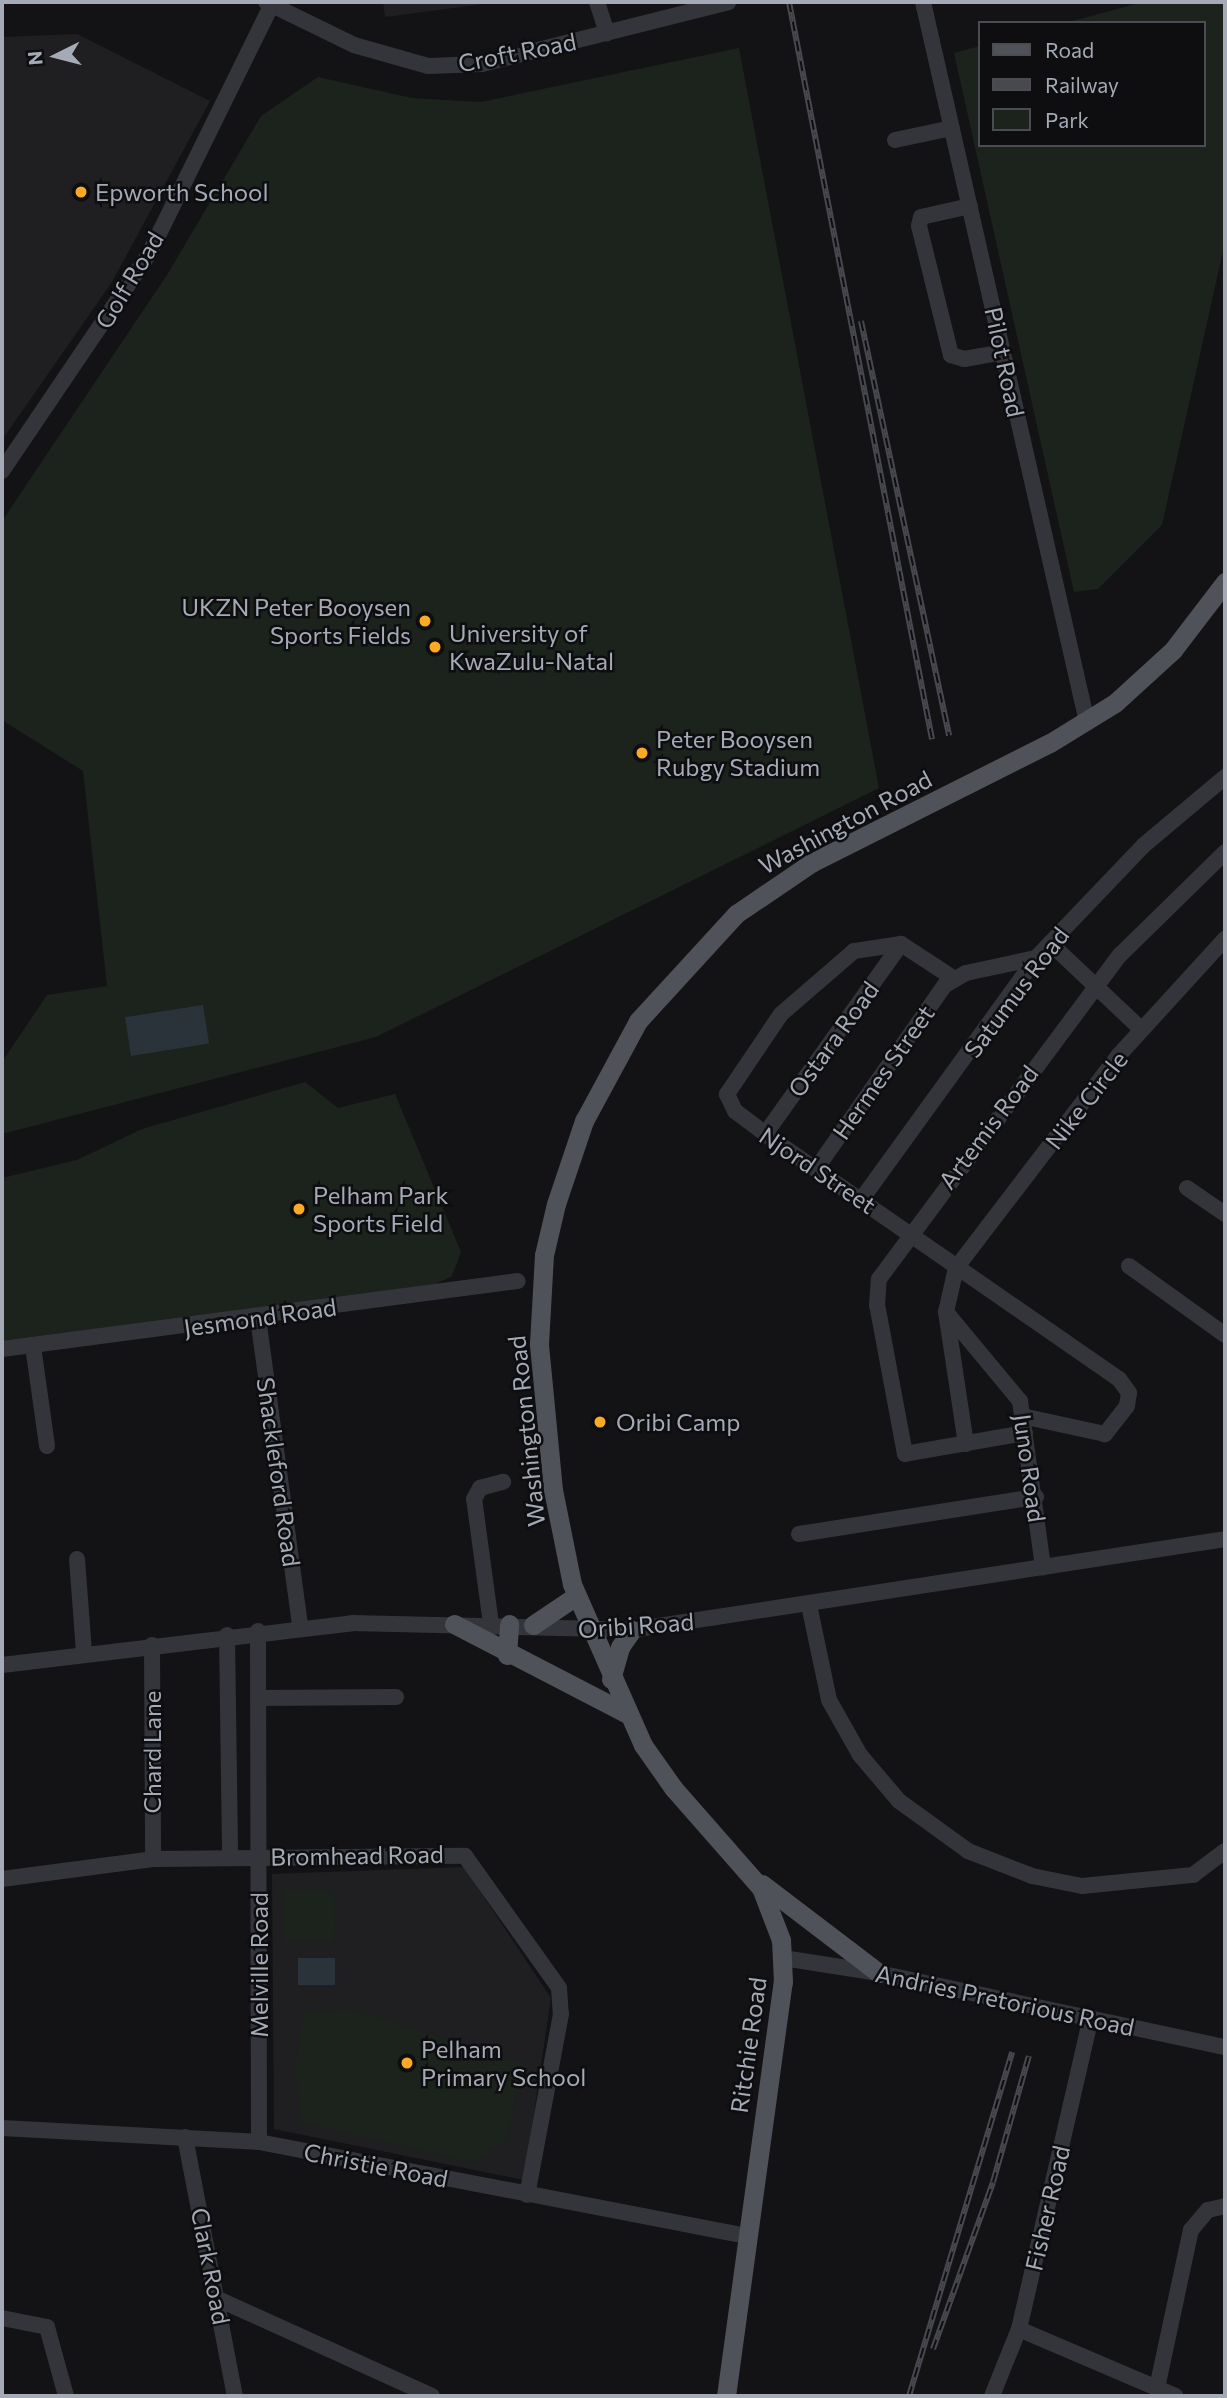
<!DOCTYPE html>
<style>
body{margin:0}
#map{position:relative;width:1227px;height:2398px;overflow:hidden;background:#131315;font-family:Commissioner,sans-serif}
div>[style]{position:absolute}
.built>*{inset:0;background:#1f1f22}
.green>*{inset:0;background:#1b231c;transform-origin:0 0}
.water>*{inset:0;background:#293339;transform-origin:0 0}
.minor>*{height:16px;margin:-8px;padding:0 8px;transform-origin:8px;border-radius:8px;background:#34353a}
.major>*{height:19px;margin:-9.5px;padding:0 9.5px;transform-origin:9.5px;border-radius:9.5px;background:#505259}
.rail>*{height:6px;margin-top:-3px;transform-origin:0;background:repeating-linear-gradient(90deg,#0e0e10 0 10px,#47494f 0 20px);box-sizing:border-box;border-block:2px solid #47494f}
.dots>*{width:19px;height:19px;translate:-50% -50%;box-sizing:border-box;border:4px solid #0e0e10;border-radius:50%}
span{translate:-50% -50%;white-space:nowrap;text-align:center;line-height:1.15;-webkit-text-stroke:5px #0e0e10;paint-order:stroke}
.street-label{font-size:24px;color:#a4aab6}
.poi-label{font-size:24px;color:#a4aab6}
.left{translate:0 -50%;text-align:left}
.right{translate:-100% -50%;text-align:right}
.frame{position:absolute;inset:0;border:4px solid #a4aab6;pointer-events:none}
.legend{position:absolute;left:978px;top:21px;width:228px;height:126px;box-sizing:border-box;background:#0e0e10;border:2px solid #4a4c52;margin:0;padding:9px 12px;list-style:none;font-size:21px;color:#a4aab6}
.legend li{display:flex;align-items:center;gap:14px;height:35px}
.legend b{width:35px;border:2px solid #4a4c52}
.north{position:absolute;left:21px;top:21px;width:70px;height:70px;-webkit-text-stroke:5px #0e0e10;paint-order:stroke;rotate:264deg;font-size:19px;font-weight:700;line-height:28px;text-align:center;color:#a4aab6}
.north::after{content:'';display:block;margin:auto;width:24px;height:32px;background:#a4aab6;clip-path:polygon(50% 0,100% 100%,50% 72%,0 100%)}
</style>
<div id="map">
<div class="built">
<div style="clip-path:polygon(383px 2px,499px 2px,385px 17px)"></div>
<div style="clip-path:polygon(77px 34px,210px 101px,112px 282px,2px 440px,2px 37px)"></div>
<div style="clip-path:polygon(464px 1867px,551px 1998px,524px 2180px,274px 2129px,272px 1874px)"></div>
</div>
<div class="green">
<div style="clip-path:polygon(1143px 2px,1225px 2px,1225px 242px,1162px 525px,1098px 589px,1074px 592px,954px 53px,980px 46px,980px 145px,1204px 145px,1204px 23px,1065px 23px)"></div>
<div style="clip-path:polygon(739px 48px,879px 788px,376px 1037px,2px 1134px,2px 1062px,47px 995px,107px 986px,83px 771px,2px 720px,2px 521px,167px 275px,261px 116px,318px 77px,412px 98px,481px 102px)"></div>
<div style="clip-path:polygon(305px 1082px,338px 1108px,395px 1094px,461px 1252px,452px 1276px,392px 1305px,2px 1356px,2px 1178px,77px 1160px,142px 1129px)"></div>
<div style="left:334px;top:1889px;width:52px;height:51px;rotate:89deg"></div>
<div style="clip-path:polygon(350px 2009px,523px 2063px,507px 2140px,473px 2163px,301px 2122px,295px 2068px,304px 2011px)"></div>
</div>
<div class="water">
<div style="left:203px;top:1005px;width:39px;height:79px;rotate:81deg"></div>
<div style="left:298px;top:1958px;width:37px;height:27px"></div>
</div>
<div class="minor">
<div style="left:266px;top:2px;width:98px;rotate:26deg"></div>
<div style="left:354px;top:45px;width:77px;rotate:15.8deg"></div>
<div style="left:428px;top:66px;width:54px;rotate:-2.1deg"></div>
<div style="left:482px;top:64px;width:254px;rotate:-14.1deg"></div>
<div style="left:597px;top:2px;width:33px;rotate:72deg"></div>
<div style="left:923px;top:2px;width:738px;rotate:77.17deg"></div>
<div style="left:895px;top:140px;width:58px;rotate:-11.9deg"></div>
<div style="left:970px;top:206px;width:50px;rotate:167.3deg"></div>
<div style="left:921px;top:217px;width:9px;rotate:103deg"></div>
<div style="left:919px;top:226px;width:133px;rotate:76.1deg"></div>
<div style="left:951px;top:355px;width:14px;rotate:17deg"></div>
<div style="left:964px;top:359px;width:40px;rotate:-10deg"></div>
<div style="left:2px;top:471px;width:262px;rotate:-55.9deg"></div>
<div style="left:149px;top:254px;width:281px;rotate:-63.8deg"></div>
<div style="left:1050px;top:943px;width:125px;rotate:43.4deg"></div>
<div style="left:953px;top:978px;width:62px;rotate:-146.8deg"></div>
<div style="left:901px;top:944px;width:48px;rotate:171.5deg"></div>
<div style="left:854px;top:951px;width:96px;rotate:139.2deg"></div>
<div style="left:781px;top:1014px;width:97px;rotate:124deg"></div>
<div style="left:727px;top:1094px;width:19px;rotate:65deg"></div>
<div style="left:735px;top:1111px;width:38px;rotate:37deg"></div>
<div style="left:765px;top:1134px;width:431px;rotate:34.7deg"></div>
<div style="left:1119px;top:1379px;width:17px;rotate:54deg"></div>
<div style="left:1129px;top:1393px;width:13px;rotate:99deg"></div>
<div style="left:1127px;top:1406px;width:36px;rotate:128deg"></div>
<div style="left:1105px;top:1434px;width:85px;rotate:-167.8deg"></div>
<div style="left:765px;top:1134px;width:234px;rotate:-54.4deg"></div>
<div style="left:816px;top:1169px;width:225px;rotate:-55deg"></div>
<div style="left:945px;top:985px;width:24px;rotate:-30deg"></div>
<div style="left:966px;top:973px;width:72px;rotate:-12.1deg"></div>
<div style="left:1187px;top:1188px;width:46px;rotate:34.4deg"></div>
<div style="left:861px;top:1200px;width:299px;rotate:-54.1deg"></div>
<div style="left:1036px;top:958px;width:156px;rotate:-46.3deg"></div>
<div style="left:1144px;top:845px;width:106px;rotate:-40deg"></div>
<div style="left:1129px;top:1266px;width:118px;rotate:35.7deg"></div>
<div style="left:946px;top:1312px;width:116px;rotate:50.3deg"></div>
<div style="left:1020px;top:1401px;width:168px;rotate:82.1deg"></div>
<div style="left:258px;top:1318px;width:311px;rotate:82.2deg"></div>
<div style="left:33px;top:1346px;width:101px;rotate:82deg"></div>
<div style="left:2px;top:1349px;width:520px;rotate:-7.51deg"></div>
<div style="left:1025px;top:1433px;width:122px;rotate:170.1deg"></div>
<div style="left:905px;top:1454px;width:152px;rotate:-100.6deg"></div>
<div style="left:877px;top:1305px;width:26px;rotate:-86deg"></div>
<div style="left:879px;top:1279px;width:404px;rotate:-53.4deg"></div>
<div style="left:1120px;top:955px;width:147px;rotate:-44.4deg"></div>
<div style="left:966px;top:1444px;width:134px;rotate:-98.6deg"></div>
<div style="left:946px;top:1312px;width:45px;rotate:-77.2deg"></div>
<div style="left:956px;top:1268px;width:267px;rotate:-52.6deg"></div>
<div style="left:1118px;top:1056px;width:159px;rotate:-47.6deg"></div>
<div style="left:799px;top:1534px;width:240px;rotate:-8.9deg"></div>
<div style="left:77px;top:1559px;width:94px;rotate:85.7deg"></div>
<div style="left:809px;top:1605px;width:97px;rotate:78.1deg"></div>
<div style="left:829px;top:1700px;width:63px;rotate:60.6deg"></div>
<div style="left:860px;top:1755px;width:60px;rotate:49.7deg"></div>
<div style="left:899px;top:1801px;width:85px;rotate:35.9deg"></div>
<div style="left:968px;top:1851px;width:69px;rotate:21.3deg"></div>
<div style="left:1032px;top:1876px;width:51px;rotate:11.3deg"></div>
<div style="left:1082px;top:1886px;width:112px;rotate:-5.7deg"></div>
<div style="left:1193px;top:1875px;width:40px;rotate:-37deg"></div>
<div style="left:491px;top:1624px;width:126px;rotate:-97.7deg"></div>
<div style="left:474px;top:1499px;width:13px;rotate:-61deg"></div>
<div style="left:480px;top:1488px;width:24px;rotate:-15deg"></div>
<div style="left:258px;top:1631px;width:511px;rotate:89.89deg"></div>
<div style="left:227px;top:1635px;width:222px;rotate:89.2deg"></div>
<div style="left:152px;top:1645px;width:214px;rotate:89.7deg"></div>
<div style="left:2px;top:1665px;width:353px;rotate:-6.8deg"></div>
<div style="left:352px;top:1623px;width:280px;rotate:1.4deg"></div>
<div style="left:632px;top:1630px;width:600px;rotate:-8.72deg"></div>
<div style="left:259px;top:1698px;width:137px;rotate:-0.4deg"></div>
<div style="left:2px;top:1879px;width:152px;rotate:-7.5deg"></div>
<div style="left:153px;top:1859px;width:312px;rotate:-0.6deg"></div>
<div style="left:465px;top:1856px;width:162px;rotate:54.5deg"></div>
<div style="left:559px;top:1988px;width:26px;rotate:86deg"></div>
<div style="left:561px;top:2014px;width:184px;rotate:100.6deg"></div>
<div style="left:783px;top:1958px;width:97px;rotate:8.9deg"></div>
<div style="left:879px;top:1973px;width:354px;rotate:12.1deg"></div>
<div style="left:2px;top:2128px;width:257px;rotate:3.1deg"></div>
<div style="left:259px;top:2142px;width:496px;rotate:10.9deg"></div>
<div style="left:185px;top:2137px;width:264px;rotate:79.1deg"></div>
<div style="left:218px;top:2299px;width:235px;rotate:24.4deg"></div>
<div style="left:2px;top:2318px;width:46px;rotate:11.3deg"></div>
<div style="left:47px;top:2327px;width:72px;rotate:74.6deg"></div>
<div style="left:1019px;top:2329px;width:170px;rotate:23.2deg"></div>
<div style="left:1157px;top:2388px;width:162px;rotate:-77.9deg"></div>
<div style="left:1191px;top:2230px;width:26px;rotate:-50deg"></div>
<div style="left:1208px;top:2210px;width:17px;rotate:-13deg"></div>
<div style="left:992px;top:2396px;width:72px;rotate:-68.1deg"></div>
<div style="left:1019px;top:2329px;width:320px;rotate:-77deg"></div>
</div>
<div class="major">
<div style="left:454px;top:1624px;width:194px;rotate:27.4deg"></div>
<div style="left:533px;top:1625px;width:52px;rotate:-34deg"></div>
<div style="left:507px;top:1655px;width:31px;rotate:-86deg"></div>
<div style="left:611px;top:1679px;width:33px;rotate:-74deg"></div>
<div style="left:620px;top:1647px;width:21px;rotate:-55deg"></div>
<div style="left:762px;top:1884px;width:147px;rotate:37.3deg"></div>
<div style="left:726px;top:2396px;width:418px;rotate:-82.2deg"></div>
<div style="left:783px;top:1982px;width:42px;rotate:-92.7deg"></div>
<div style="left:781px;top:1940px;width:56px;rotate:-111deg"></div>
<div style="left:761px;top:1888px;width:132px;rotate:-131.3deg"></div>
<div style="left:674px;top:1789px;width:54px;rotate:-125.2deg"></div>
<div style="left:643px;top:1745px;width:176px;rotate:-113.8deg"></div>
<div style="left:572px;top:1584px;width:96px;rotate:-101.4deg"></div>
<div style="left:553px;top:1490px;width:147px;rotate:-95.5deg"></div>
<div style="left:539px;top:1344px;width:89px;rotate:-86.8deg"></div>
<div style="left:544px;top:1255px;width:52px;rotate:-76.8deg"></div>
<div style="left:556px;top:1204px;width:88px;rotate:-71.4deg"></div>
<div style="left:584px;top:1121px;width:114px;rotate:-61.6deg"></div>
<div style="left:638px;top:1021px;width:145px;rotate:-47.5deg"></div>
<div style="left:736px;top:914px;width:91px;rotate:-34.2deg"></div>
<div style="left:811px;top:863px;width:267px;rotate:-26.7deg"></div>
<div style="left:1050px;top:743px;width:76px;rotate:-31.6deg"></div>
<div style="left:1115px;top:703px;width:79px;rotate:-42.4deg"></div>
<div style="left:1173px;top:650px;width:86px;rotate:-52.6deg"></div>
</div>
<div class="rail">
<div style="left:789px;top:2px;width:751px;rotate:79.02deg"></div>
<div style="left:861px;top:321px;width:424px;rotate:78deg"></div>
<div style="left:933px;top:2349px;width:177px;rotate:-70.2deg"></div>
<div style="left:993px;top:2182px;width:131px;rotate:-74.1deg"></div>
<div style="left:909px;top:2396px;width:359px;rotate:-73.3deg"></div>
</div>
<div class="dots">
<div style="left:81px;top:192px;background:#fbaa25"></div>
<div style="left:425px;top:621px;background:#fbaa25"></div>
<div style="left:435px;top:647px;background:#fbaa25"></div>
<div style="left:642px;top:753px;background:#fbaa25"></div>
<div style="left:299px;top:1209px;background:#fbaa25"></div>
<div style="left:600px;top:1422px;background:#fbaa25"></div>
<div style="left:407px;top:2063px;background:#fbaa25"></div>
</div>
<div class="street-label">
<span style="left:517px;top:52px;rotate:-11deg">Croft Road</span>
<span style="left:129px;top:280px;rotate:-59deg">Golf Road</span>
<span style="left:1005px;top:362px;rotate:78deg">Pilot Road</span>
<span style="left:845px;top:822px;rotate:-28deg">Washington Road</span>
<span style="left:1016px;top:992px;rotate:-53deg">Satumus Road</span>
<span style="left:833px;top:1039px;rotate:-54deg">Ostara Road</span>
<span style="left:883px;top:1072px;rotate:-55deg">Hermes Street</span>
<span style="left:1086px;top:1100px;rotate:-52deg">Nike Circle</span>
<span style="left:988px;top:1127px;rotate:-53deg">Artemis Road</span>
<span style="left:818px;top:1170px;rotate:34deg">Njord Street</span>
<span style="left:260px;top:1317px;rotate:-8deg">Jesmond Road</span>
<span style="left:526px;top:1431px;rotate:-96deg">Washington Road</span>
<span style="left:1030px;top:1468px;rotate:82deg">Juno Road</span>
<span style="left:279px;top:1472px;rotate:82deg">Shackleford Road</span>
<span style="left:636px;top:1625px;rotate:-4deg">Oribi Road</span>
<span style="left:152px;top:1752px;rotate:-90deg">Chard Lane</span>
<span style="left:357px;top:1855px;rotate:-1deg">Bromhead Road</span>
<span style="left:259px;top:1965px;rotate:-90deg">Melville Road</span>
<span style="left:1005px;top:2000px;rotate:12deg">Andries Pretorious Road</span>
<span style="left:748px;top:2045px;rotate:-82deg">Ritchie Road</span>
<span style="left:376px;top:2165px;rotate:11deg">Christie Road</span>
<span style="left:1047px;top:2208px;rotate:-77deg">Fisher Road</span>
<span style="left:211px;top:2266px;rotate:79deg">Clark Road</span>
</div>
<div class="poi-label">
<span class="left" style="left:95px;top:192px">Epworth School</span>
<span class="right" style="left:411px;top:621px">UKZN Peter Booysen<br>Sports Fields</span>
<span class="left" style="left:449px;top:647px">University of<br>KwaZulu-Natal</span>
<span class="left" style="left:656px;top:753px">Peter Booysen<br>Rubgy Stadium</span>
<span class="left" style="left:313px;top:1209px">Pelham Park<br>Sports Field</span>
<span class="left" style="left:616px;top:1422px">Oribi Camp</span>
<span class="left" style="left:421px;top:2063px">Pelham<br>Primary School</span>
</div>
<div class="frame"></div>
<ul class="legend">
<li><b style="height:9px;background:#505259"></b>Road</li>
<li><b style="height:9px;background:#47494f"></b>Railway</li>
<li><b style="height:19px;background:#1b231c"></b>Park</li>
</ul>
<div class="north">N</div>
</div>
